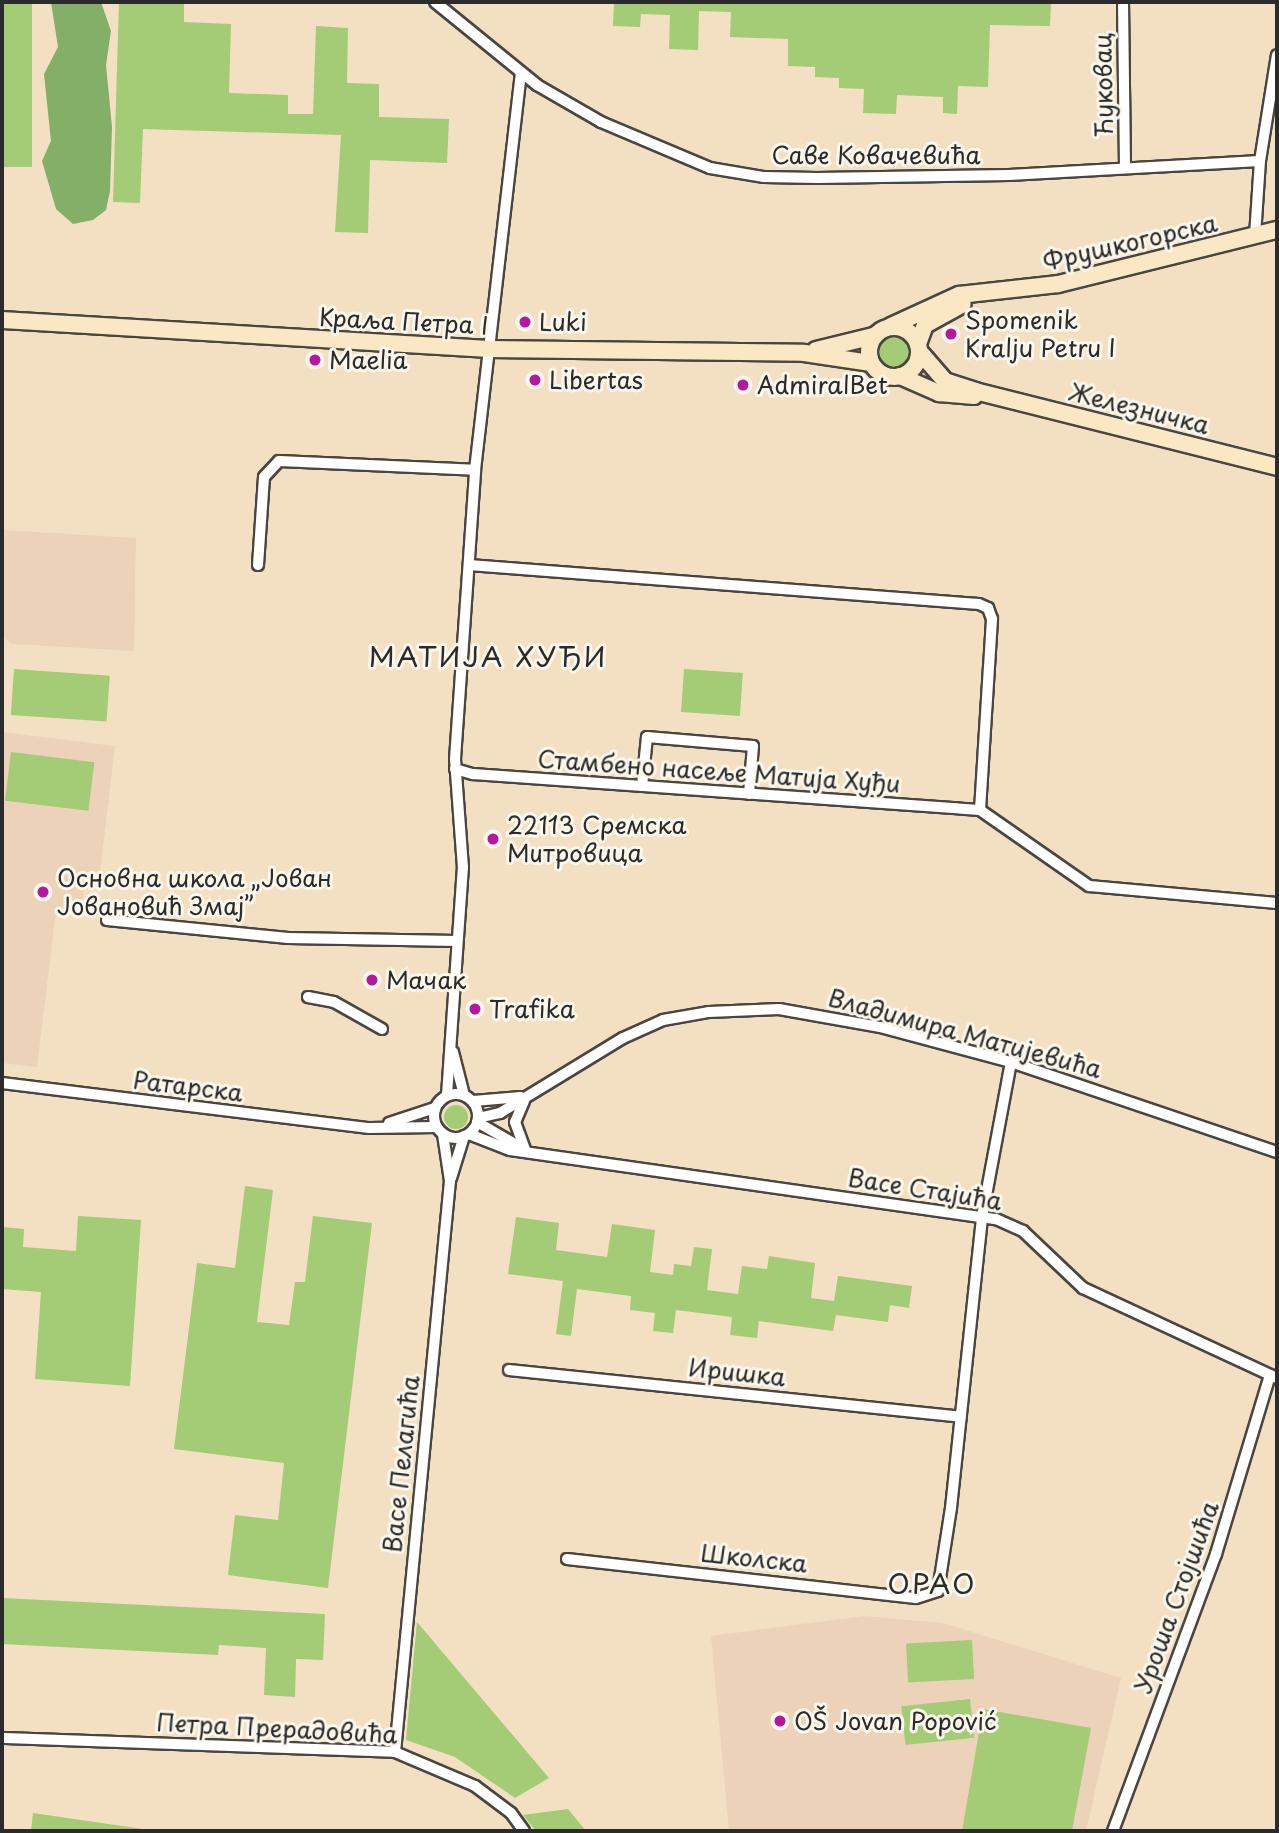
<!DOCTYPE html>
<meta charset="utf-8">
<style>
body{margin:0}
#map{position:relative;width:1279px;height:1833px;overflow:hidden;background:#f3dfc2;font-family:"Playpen Sans",sans-serif}
div>[style]{position:absolute}
.built>*{inset:0;background:#edd2ba}
.green>*{inset:0;background:#a4cb76;transform-origin:0 0}
.round{border-radius:50%}
.forest>*{inset:0;background:#83af67}
.roads{filter:drop-shadow(2px 0 #494642) drop-shadow(-2px 0 #494642) drop-shadow(0 2px #494642) drop-shadow(0 -2px #494642)}
.street>*{height:10px;margin:-5px;padding:0 5px;transform-origin:5px;border-radius:5px;background:#fff}
.street>.ring{margin:-5px;padding:0;box-sizing:content-box;background:none;border:10px solid #fff;border-radius:50%}
.secondary>*{height:16px;margin:-8px;padding:0 8px;transform-origin:8px;border-radius:8px;background:#fae7c3}
.secondary>.ring{margin:-8px;padding:0;box-sizing:content-box;background:none;border:16px solid #fae7c3;border-radius:50%}
.dots>*{width:19px;height:19px;translate:-50% -50%;box-sizing:border-box;border:4px solid #fbf7ec;border-radius:50%}
span{translate:-50% -50%;white-space:nowrap;text-align:center;line-height:1.15;-webkit-text-stroke:6px #fbf7ec;paint-order:stroke}
.street-label{font-size:24px;color:#2b2b2b}
.poi-label{font-size:24px;color:#2b2b2b}
.left{translate:0 -50%;text-align:left}
.quarter-label{font-size:28px;color:#2b2b2b;letter-spacing:2px}
.frame{position:absolute;inset:0;border:4px solid #2b2b2b;pointer-events:none}
</style>
<div id="map">
<div class="built">
<div style="clip-path:polygon(3px 530px,136px 538px,134px 651px,11px 644px,2px 636px)"></div>
<div style="clip-path:polygon(2px 732px,115px 746px,100px 873px,86px 872px,81px 914px,56px 911px,37px 1067px,2px 1063px)"></div>
<div style="clip-path:polygon(864px 1616px,943px 1623px,1121px 1678px,1086px 1831px,729px 1831px,711px 1636px)"></div>
</div>
<div class="green">
<div style="left:2px;top:2px;width:30px;height:165px"></div>
<div style="clip-path:polygon(119px 2px,184px 2px,184px 22px,231px 24px,229px 93px,288px 95px,288px 114px,313px 114px,316px 26px,348px 28px,347px 83px,379px 84px,379px 117px,449px 119px,447px 163px,370px 160px,368px 233px,335px 232px,341px 135px,143px 129px,140px 203px,113px 202px)"></div>
<div style="clip-path:polygon(614px 2px,1051px 2px,1050px 26px,990px 25px,988px 87px,958px 86px,957px 114px,943px 113px,943px 97px,897px 95px,896px 114px,863px 113px,864px 89px,839px 88px,839px 78px,815px 77px,815px 67px,788px 66px,788px 39px,730px 37px,731px 12px,699px 11px,698px 50px,669px 49px,670px 15px,641px 14px,640px 27px,613px 26px)"></div>
<div class="round" style="left:878px;top:336px;width:32px;height:32px"></div>
<div style="left:14px;top:669px;width:96px;height:46px;rotate:4deg"></div>
<div style="left:684px;top:669px;width:59px;height:43px;rotate:4deg"></div>
<div style="left:11px;top:752px;width:84px;height:49px;rotate:7deg"></div>
<div class="round" style="left:444px;top:1105px;width:24px;height:24px"></div>
<div style="clip-path:polygon(245px 1186px,273px 1190px,257px 1322px,289px 1325px,295px 1282px,305px 1282px,313px 1216px,372px 1223px,328px 1588px,228px 1575px,235px 1515px,278px 1520px,284px 1463px,174px 1449px,197px 1263px,235px 1268px)"></div>
<div style="clip-path:polygon(78px 1216px,141px 1220px,130px 1386px,35px 1379px,41px 1292px,2px 1289px,2px 1227px,24px 1229px,23px 1247px,76px 1251px)"></div>
<div style="clip-path:polygon(516px 1217px,559px 1223px,556px 1250px,607px 1257px,612px 1224px,655px 1230px,650px 1272px,673px 1275px,674px 1264px,691px 1266px,694px 1247px,712px 1249px,707px 1290px,738px 1294px,742px 1266px,767px 1269px,769px 1256px,815px 1263px,811px 1298px,834px 1301px,838px 1276px,912px 1286px,909px 1308px,890px 1305px,888px 1322px,836px 1315px,833px 1331px,759px 1321px,757px 1338px,730px 1335px,732px 1317px,676px 1310px,673px 1333px,653px 1331px,655px 1313px,630px 1310px,631px 1296px,577px 1289px,571px 1336px,556px 1334px,563px 1281px,508px 1274px)"></div>
<div style="clip-path:polygon(2px 1598px,325px 1614px,323px 1660px,296px 1659px,295px 1697px,264px 1695px,266px 1648px,219px 1645px,218px 1655px,2px 1644px)"></div>
<div style="clip-path:polygon(417px 1622px,549px 1778px,515px 1798px,455px 1757px,406px 1740px)"></div>
<div style="left:972px;top:1640px;width:39px;height:66px;rotate:87deg"></div>
<div style="left:970px;top:1699px;width:39px;height:69px;rotate:84deg"></div>
<div style="clip-path:polygon(983px 1709px,1091px 1728px,1072px 1831px,962px 1831px)"></div>
<div style="clip-path:polygon(568px 1809px,586px 1831px,536px 1831px,523px 1815px)"></div>
<div style="clip-path:polygon(33px 1813px,156px 1831px,31px 1831px)"></div>
</div>
<div class="forest">
<div style="clip-path:polygon(51px 2px,101px 2px,111px 31px,106px 65px,112px 127px,110px 191px,106px 210px,93px 220px,73px 224px,56px 209px,42px 161px,51px 141px,44px 74px,58px 47px)"></div>
</div>
<div class="roads">
<div class="street">
<div style="left:435px;top:2px;width:132px;rotate:39.1deg"></div>
<div style="left:537px;top:85px;width:74px;rotate:30deg"></div>
<div style="left:601px;top:122px;width:118px;rotate:22.9deg"></div>
<div style="left:710px;top:168px;width:55px;rotate:9.5deg"></div>
<div style="left:764px;top:177px;width:53px;rotate:1.1deg"></div>
<div style="left:817px;top:178px;width:192px;rotate:-0.9deg"></div>
<div style="left:1009px;top:175px;width:251px;rotate:-3.2deg"></div>
<div style="left:1123px;top:2px;width:166px;rotate:89.3deg"></div>
<div style="left:1255px;top:236px;width:75px;rotate:-86.2deg"></div>
<div style="left:1260px;top:161px;width:107px;rotate:-80.9deg"></div>
<div style="left:258px;top:565px;width:88px;rotate:-86.1deg"></div>
<div style="left:264px;top:477px;width:22px;rotate:-47deg"></div>
<div style="left:279px;top:461px;width:196px;rotate:2.6deg"></div>
<div style="left:469px;top:565px;width:511px;rotate:4.37deg"></div>
<div style="left:979px;top:604px;width:10px;rotate:24deg"></div>
<div style="left:988px;top:608px;width:12px;rotate:70deg"></div>
<div style="left:992px;top:619px;width:191px;rotate:93.6deg"></div>
<div style="left:980px;top:810px;width:133px;rotate:34.9deg"></div>
<div style="left:1089px;top:886px;width:189px;rotate:5.2deg"></div>
<div style="left:455px;top:769px;width:19px;rotate:16deg"></div>
<div style="left:473px;top:774px;width:508px;rotate:4.06deg"></div>
<div style="left:642px;top:786px;width:49px;rotate:-84.2deg"></div>
<div style="left:647px;top:737px;width:106px;rotate:4.9deg"></div>
<div style="left:753px;top:746px;width:48px;rotate:94.8deg"></div>
<div style="left:107px;top:920px;width:182px;rotate:5.7deg"></div>
<div style="left:288px;top:938px;width:169px;rotate:1deg"></div>
<div style="left:308px;top:997px;width:26px;rotate:11deg"></div>
<div style="left:334px;top:1002px;width:55px;rotate:29.4deg"></div>
<div style="left:453px;top:1052px;width:44px;rotate:75.7deg"></div>
<div style="left:2px;top:1083px;width:370px;rotate:7deg"></div>
<div style="left:369px;top:1128px;width:68px;rotate:-0.8deg"></div>
<div class="ring" style="left:434px;top:1094px;width:34px;height:34px"></div>
<div style="left:447px;top:1095px;width:228px;rotate:-86deg"></div>
<div style="left:463px;top:868px;width:109px;rotate:-94.2deg"></div>
<div style="left:455px;top:759px;width:290px;rotate:-86deg"></div>
<div style="left:475px;top:470px;width:398px;rotate:-83.4deg"></div>
<div style="left:473px;top:1101px;width:48px;rotate:-4.8deg"></div>
<div style="left:524px;top:1101px;width:23px;rotate:113deg"></div>
<div style="left:515px;top:1122px;width:29px;rotate:70deg"></div>
<div style="left:478px;top:1118px;width:23px;rotate:-13deg"></div>
<div style="left:500px;top:1113px;width:144px;rotate:-31.4deg"></div>
<div style="left:623px;top:1038px;width:44px;rotate:-24.2deg"></div>
<div style="left:663px;top:1020px;width:47px;rotate:-9.9deg"></div>
<div style="left:709px;top:1012px;width:70px;rotate:-2.5deg"></div>
<div style="left:779px;top:1009px;width:103px;rotate:10.1deg"></div>
<div style="left:880px;top:1027px;width:136px;rotate:15deg"></div>
<div style="left:1011px;top:1062px;width:281px;rotate:18.7deg"></div>
<div style="left:477px;top:1122px;width:52px;rotate:30deg"></div>
<div style="left:389px;top:1123px;width:48px;rotate:-18.1deg"></div>
<div style="left:469px;top:1134px;width:44px;rotate:21.3deg"></div>
<div style="left:510px;top:1150px;width:491px;rotate:8.1deg"></div>
<div style="left:996px;top:1219px;width:30px;rotate:24deg"></div>
<div style="left:1023px;top:1231px;width:83px;rotate:43.5deg"></div>
<div style="left:1083px;top:1288px;width:214px;rotate:24.9deg"></div>
<div style="left:451px;top:1178px;width:44px;rotate:-72.8deg"></div>
<div style="left:509px;top:1370px;width:454px;rotate:5.9deg"></div>
<div style="left:567px;top:1559px;width:351px;rotate:6.4deg"></div>
<div style="left:916px;top:1598px;width:23px;rotate:-18deg"></div>
<div style="left:938px;top:1591px;width:84px;rotate:-81.1deg"></div>
<div style="left:951px;top:1508px;width:293px;rotate:-83.9deg"></div>
<div style="left:982px;top:1217px;width:158px;rotate:-79.4deg"></div>
<div style="left:2px;top:1738px;width:393px;rotate:2deg"></div>
<div style="left:395px;top:1752px;width:87px;rotate:23deg"></div>
<div style="left:475px;top:1786px;width:45px;rotate:36.9deg"></div>
<div style="left:511px;top:1813px;width:22px;rotate:54deg"></div>
<div style="left:395px;top:1752px;width:574px;rotate:-84.5deg"></div>
<div style="left:450px;top:1181px;width:48px;rotate:-98.5deg"></div>
<div style="left:1113px;top:1831px;width:296px;rotate:-69.6deg"></div>
<div style="left:1216px;top:1554px;width:187px;rotate:-73.2deg"></div>
</div>
<div class="secondary">
<div style="left:2px;top:320px;width:488px;rotate:3.4deg"></div>
<div style="left:489px;top:349px;width:315px;rotate:0.7deg"></div>
<div style="left:804px;top:353px;width:68px;rotate:8.5deg"></div>
<div style="left:891px;top:326px;width:75px;rotate:-24.5deg"></div>
<div style="left:959px;top:295px;width:100px;rotate:-6.3deg"></div>
<div style="left:1058px;top:284px;width:226px;rotate:-13.9deg"></div>
<div class="ring" style="left:869px;top:327px;width:34px;height:34px"></div>
<div style="left:918px;top:344px;width:20px;rotate:-70deg"></div>
<div style="left:925px;top:325px;width:43px;rotate:-28.9deg"></div>
<div style="left:816px;top:350px;width:60px;rotate:-13.6deg"></div>
<div style="left:919px;top:351px;width:40px;rotate:49deg"></div>
<div style="left:945px;top:381px;width:32px;rotate:18deg"></div>
<div style="left:975px;top:391px;width:311px;rotate:14.1deg"></div>
<div style="left:900px;top:376px;width:43px;rotate:23.6deg"></div>
<div style="left:939px;top:393px;width:35px;rotate:5deg"></div>
</div>
</div>
<div class="dots">
<div style="left:525px;top:322px;background:#b5179e"></div>
<div style="left:951px;top:334px;background:#b5179e"></div>
<div style="left:315px;top:360px;background:#b5179e"></div>
<div style="left:535px;top:380px;background:#b5179e"></div>
<div style="left:743px;top:385px;background:#b5179e"></div>
<div style="left:493px;top:839px;background:#b5179e"></div>
<div style="left:43px;top:892px;background:#b5179e"></div>
<div style="left:372px;top:980px;background:#b5179e"></div>
<div style="left:475px;top:1009px;background:#b5179e"></div>
<div style="left:780px;top:1721px;background:#b5179e"></div>
</div>
<div class="street-label">
<span style="left:1103px;top:85px;rotate:-91deg">Ћуковац</span>
<span style="left:876px;top:155px">Саве Ковачевића</span>
<span style="left:1130px;top:242px;rotate:-13deg">Фрушкогорска</span>
<span style="left:404px;top:321px;rotate:3deg">Краља Петра I</span>
<span style="left:1139px;top:408px;rotate:14deg">Железничка</span>
<span style="left:719px;top:771px;rotate:4deg">Стамбено насеље Матија Хуђи</span>
<span style="left:965px;top:1033px;rotate:15deg">Владимира Матијевића</span>
<span style="left:188px;top:1086px;rotate:7deg">Ратарска</span>
<span style="left:925px;top:1189px;rotate:9deg">Васе Стајића</span>
<span style="left:737px;top:1372px;rotate:6deg">Иришка</span>
<span style="left:401px;top:1464px;rotate:-84deg">Васе Пелагића</span>
<span style="left:754px;top:1558px;rotate:6deg">Школска</span>
<span style="left:1176px;top:1597px;rotate:-70deg">Уроша Стојшића</span>
<span style="left:277px;top:1728px;rotate:3deg">Петра Прерадовића</span>
</div>
<div class="poi-label">
<span class="left" style="left:965px;top:334px">Spomenik<br>Kralju Petru I</span>
<span class="left" style="left:539px;top:322px">Luki</span>
<span class="left" style="left:329px;top:360px">Maelia</span>
<span class="left" style="left:549px;top:380px">Libertas</span>
<span class="left" style="left:757px;top:385px">AdmiralBet</span>
<span class="left" style="left:507px;top:839px">22113 Сремска<br>Митровица</span>
<span class="left" style="left:57px;top:892px">Основна школа „Јован<br>Јовановић Змај”</span>
<span class="left" style="left:386px;top:980px">Мачак</span>
<span class="left" style="left:489px;top:1009px">Trafika</span>
<span class="left" style="left:794px;top:1721px">OŠ Jovan Popović</span>
</div>
<div class="quarter-label">
<span style="left:488px;top:656px">МАТИЈА ХУЂИ</span>
<span style="left:932px;top:1583px">ОРАО</span>
</div>
<div class="frame"></div>
</div>
